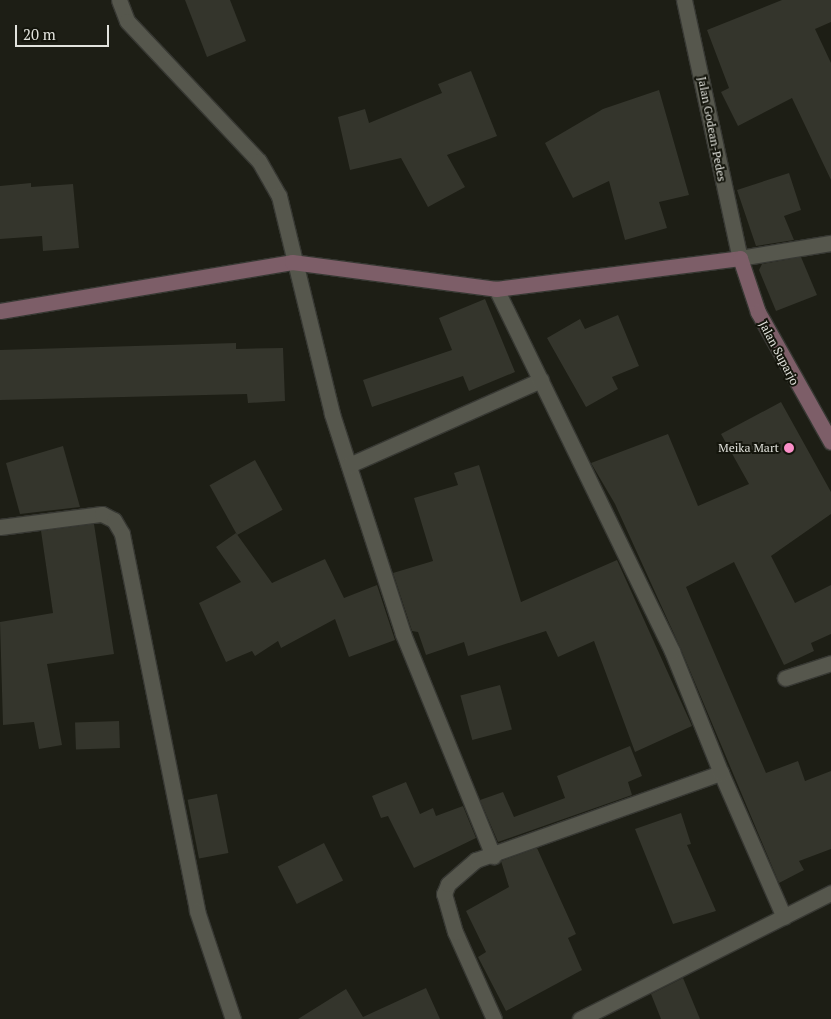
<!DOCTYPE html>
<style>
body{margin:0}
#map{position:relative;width:831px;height:1019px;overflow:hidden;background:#1d1e15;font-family:"PT Serif",serif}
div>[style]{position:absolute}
.building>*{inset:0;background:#34352c;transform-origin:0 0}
.roads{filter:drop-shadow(1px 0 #373833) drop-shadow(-1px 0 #373833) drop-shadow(0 1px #373833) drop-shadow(0 -1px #373833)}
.minor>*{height:15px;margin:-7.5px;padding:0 7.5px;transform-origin:7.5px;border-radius:7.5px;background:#56574d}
.tertiary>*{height:15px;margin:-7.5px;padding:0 7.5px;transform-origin:7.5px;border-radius:7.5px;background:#56574d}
.secondary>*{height:15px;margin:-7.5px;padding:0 7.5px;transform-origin:7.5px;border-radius:7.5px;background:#7d5e68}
.dots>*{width:14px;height:14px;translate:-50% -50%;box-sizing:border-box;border:2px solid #14150c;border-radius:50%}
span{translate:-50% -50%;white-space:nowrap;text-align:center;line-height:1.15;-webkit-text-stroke:4px #14150c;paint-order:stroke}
.street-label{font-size:12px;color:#e2e3dd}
.poi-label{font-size:12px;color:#e2e3dd}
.right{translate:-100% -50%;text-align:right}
.scale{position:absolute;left:15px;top:25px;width:94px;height:22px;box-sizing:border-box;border:2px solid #e2e3dd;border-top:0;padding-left:6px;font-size:15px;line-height:18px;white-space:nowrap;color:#e2e3dd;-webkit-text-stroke:4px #14150c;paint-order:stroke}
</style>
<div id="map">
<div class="building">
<div style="clip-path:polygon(185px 0,230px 0,246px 41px,207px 57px)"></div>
<div style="clip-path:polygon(782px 0,831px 0,831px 22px,815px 29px,831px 63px,831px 180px,792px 98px,738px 126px,721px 92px,729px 88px,707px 30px)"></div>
<div style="clip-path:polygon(471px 71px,497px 136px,447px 155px,465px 187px,428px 207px,401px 158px,350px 170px,338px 117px,365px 109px,369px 123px,442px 93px,438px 84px)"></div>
<div style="clip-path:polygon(659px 90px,689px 195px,659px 202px,667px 228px,625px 240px,609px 181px,573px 198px,545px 143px,603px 109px)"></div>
<div style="clip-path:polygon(789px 173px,801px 210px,784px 216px,794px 240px,756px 246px,737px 190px)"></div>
<div style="clip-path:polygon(31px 183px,31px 187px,73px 184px,79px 248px,43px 251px,42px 236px,0 239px,0 186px)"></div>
<div style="clip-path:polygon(801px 257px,817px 295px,776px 311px,759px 270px,762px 264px)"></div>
<div style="clip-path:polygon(485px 299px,515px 372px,469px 391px,463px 376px,372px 407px,363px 380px,452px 350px,439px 318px)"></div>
<div style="clip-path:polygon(618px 315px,639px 366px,612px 377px,618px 389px,586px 407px,547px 338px,580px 319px,585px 329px)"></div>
<div style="clip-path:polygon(236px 343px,236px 349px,283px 348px,285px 401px,248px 403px,247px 394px,0 400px,0 350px)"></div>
<div style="clip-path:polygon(781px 402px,831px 492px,831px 514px,771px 556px,795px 603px,831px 585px,831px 634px,811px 643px,814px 651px,784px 665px,734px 562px,686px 587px,766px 773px,798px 761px,805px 781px,831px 771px,831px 849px,799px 861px,804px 870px,779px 883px,680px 647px,615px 504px,591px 463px,668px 434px,698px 506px,749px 484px,721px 434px)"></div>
<div style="clip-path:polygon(63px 446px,80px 507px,20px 514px,6px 463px)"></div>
<div style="left:255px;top:460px;width:57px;height:52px;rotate:61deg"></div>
<div style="clip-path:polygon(479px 465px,521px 602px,617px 560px,692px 726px,635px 752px,594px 641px,558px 657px,546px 631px,468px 656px,464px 642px,426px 655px,418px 632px,412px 631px,393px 573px,433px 561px,414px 498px,458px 485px,454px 473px)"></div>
<div style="clip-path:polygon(94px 524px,114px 654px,47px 664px,62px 745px,39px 749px,34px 722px,3px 725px,0 622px,53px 613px,41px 531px)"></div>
<div style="clip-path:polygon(236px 533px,272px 583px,325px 559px,344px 598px,377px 585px,395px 640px,349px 657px,335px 619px,281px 648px,278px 641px,255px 656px,252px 651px,226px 662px,199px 603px,241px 582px,216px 547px)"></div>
<div style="left:500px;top:685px;width:46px;height:41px;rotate:75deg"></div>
<div style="left:119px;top:721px;width:27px;height:44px;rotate:88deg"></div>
<div style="clip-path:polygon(630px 746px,642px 776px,628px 782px,632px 795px,498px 842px,480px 800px,503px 792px,514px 817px,565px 798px,557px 776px)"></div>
<div style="clip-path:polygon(406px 782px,420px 814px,433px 808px,436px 816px,463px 806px,476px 838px,414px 868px,388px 816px,381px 818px,372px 796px)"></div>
<div style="left:217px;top:794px;width:60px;height:30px;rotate:79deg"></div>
<div style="clip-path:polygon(681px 813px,691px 844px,687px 845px,716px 911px,673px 924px,635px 829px)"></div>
<div style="left:324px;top:843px;width:42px;height:52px;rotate:63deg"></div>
<div style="clip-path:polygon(537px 848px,576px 934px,568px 938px,582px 970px,506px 1011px,478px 957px,486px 952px,466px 911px,509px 887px,501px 861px)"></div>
<div style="clip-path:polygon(683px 978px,700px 1019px,661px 1019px,651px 994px)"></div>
<div style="clip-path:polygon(426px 988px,440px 1019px,298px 1019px,346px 989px,363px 1017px)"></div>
</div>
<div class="roads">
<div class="minor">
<div style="left:119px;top:0;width:22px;rotate:69deg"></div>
<div style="left:127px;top:21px;width:192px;rotate:46.7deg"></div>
<div style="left:259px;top:161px;width:40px;rotate:60.3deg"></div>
<div style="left:279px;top:196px;width:224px;rotate:76.3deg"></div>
<div style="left:332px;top:414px;width:231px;rotate:72.1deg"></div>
<div style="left:403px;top:634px;width:240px;rotate:67.9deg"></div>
<div style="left:740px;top:258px;width:92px;rotate:-9.4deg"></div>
<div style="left:349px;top:465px;width:210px;rotate:-23.9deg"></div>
<div style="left:0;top:527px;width:103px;rotate:-7.3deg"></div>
<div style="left:102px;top:514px;width:13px;rotate:27deg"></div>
<div style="left:114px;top:520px;width:16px;rotate:60deg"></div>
<div style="left:122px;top:534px;width:384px;rotate:78.7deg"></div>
<div style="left:197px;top:911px;width:114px;rotate:71.6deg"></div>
<div style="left:785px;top:678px;width:48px;rotate:-18.1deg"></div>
<div style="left:721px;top:773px;width:157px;rotate:66.4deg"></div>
<div style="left:494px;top:1019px;width:95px;rotate:-114.1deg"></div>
<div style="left:455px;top:932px;width:40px;rotate:-106deg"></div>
<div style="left:444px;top:894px;width:11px;rotate:-68deg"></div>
<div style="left:448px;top:884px;width:37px;rotate:-41deg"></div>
<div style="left:476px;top:860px;width:260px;rotate:-19.6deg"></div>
<div style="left:721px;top:773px;width:131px;rotate:-111.9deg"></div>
<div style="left:672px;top:651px;width:403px;rotate:-115.9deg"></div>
<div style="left:580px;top:1019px;width:281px;rotate:-26.7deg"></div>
</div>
<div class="tertiary">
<div style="left:684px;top:0;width:264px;rotate:77.8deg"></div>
</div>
<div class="secondary">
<div style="left:0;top:311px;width:296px;rotate:-9.5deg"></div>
<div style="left:292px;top:262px;width:206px;rotate:7.5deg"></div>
<div style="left:496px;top:289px;width:246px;rotate:-7.2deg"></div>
<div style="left:740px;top:258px;width:57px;rotate:71.6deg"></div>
<div style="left:758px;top:312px;width:149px;rotate:60.7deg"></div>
</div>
</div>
<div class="dots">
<div style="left:789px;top:448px;background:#fa8fc8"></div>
</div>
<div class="street-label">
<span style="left:712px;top:129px;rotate:79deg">Jalan Godean-Pedes</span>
<span style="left:779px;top:353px;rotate:62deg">Jalan Suparjo</span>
</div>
<div class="poi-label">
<span class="right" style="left:779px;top:448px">Meika Mart</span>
</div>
<div class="scale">20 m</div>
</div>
